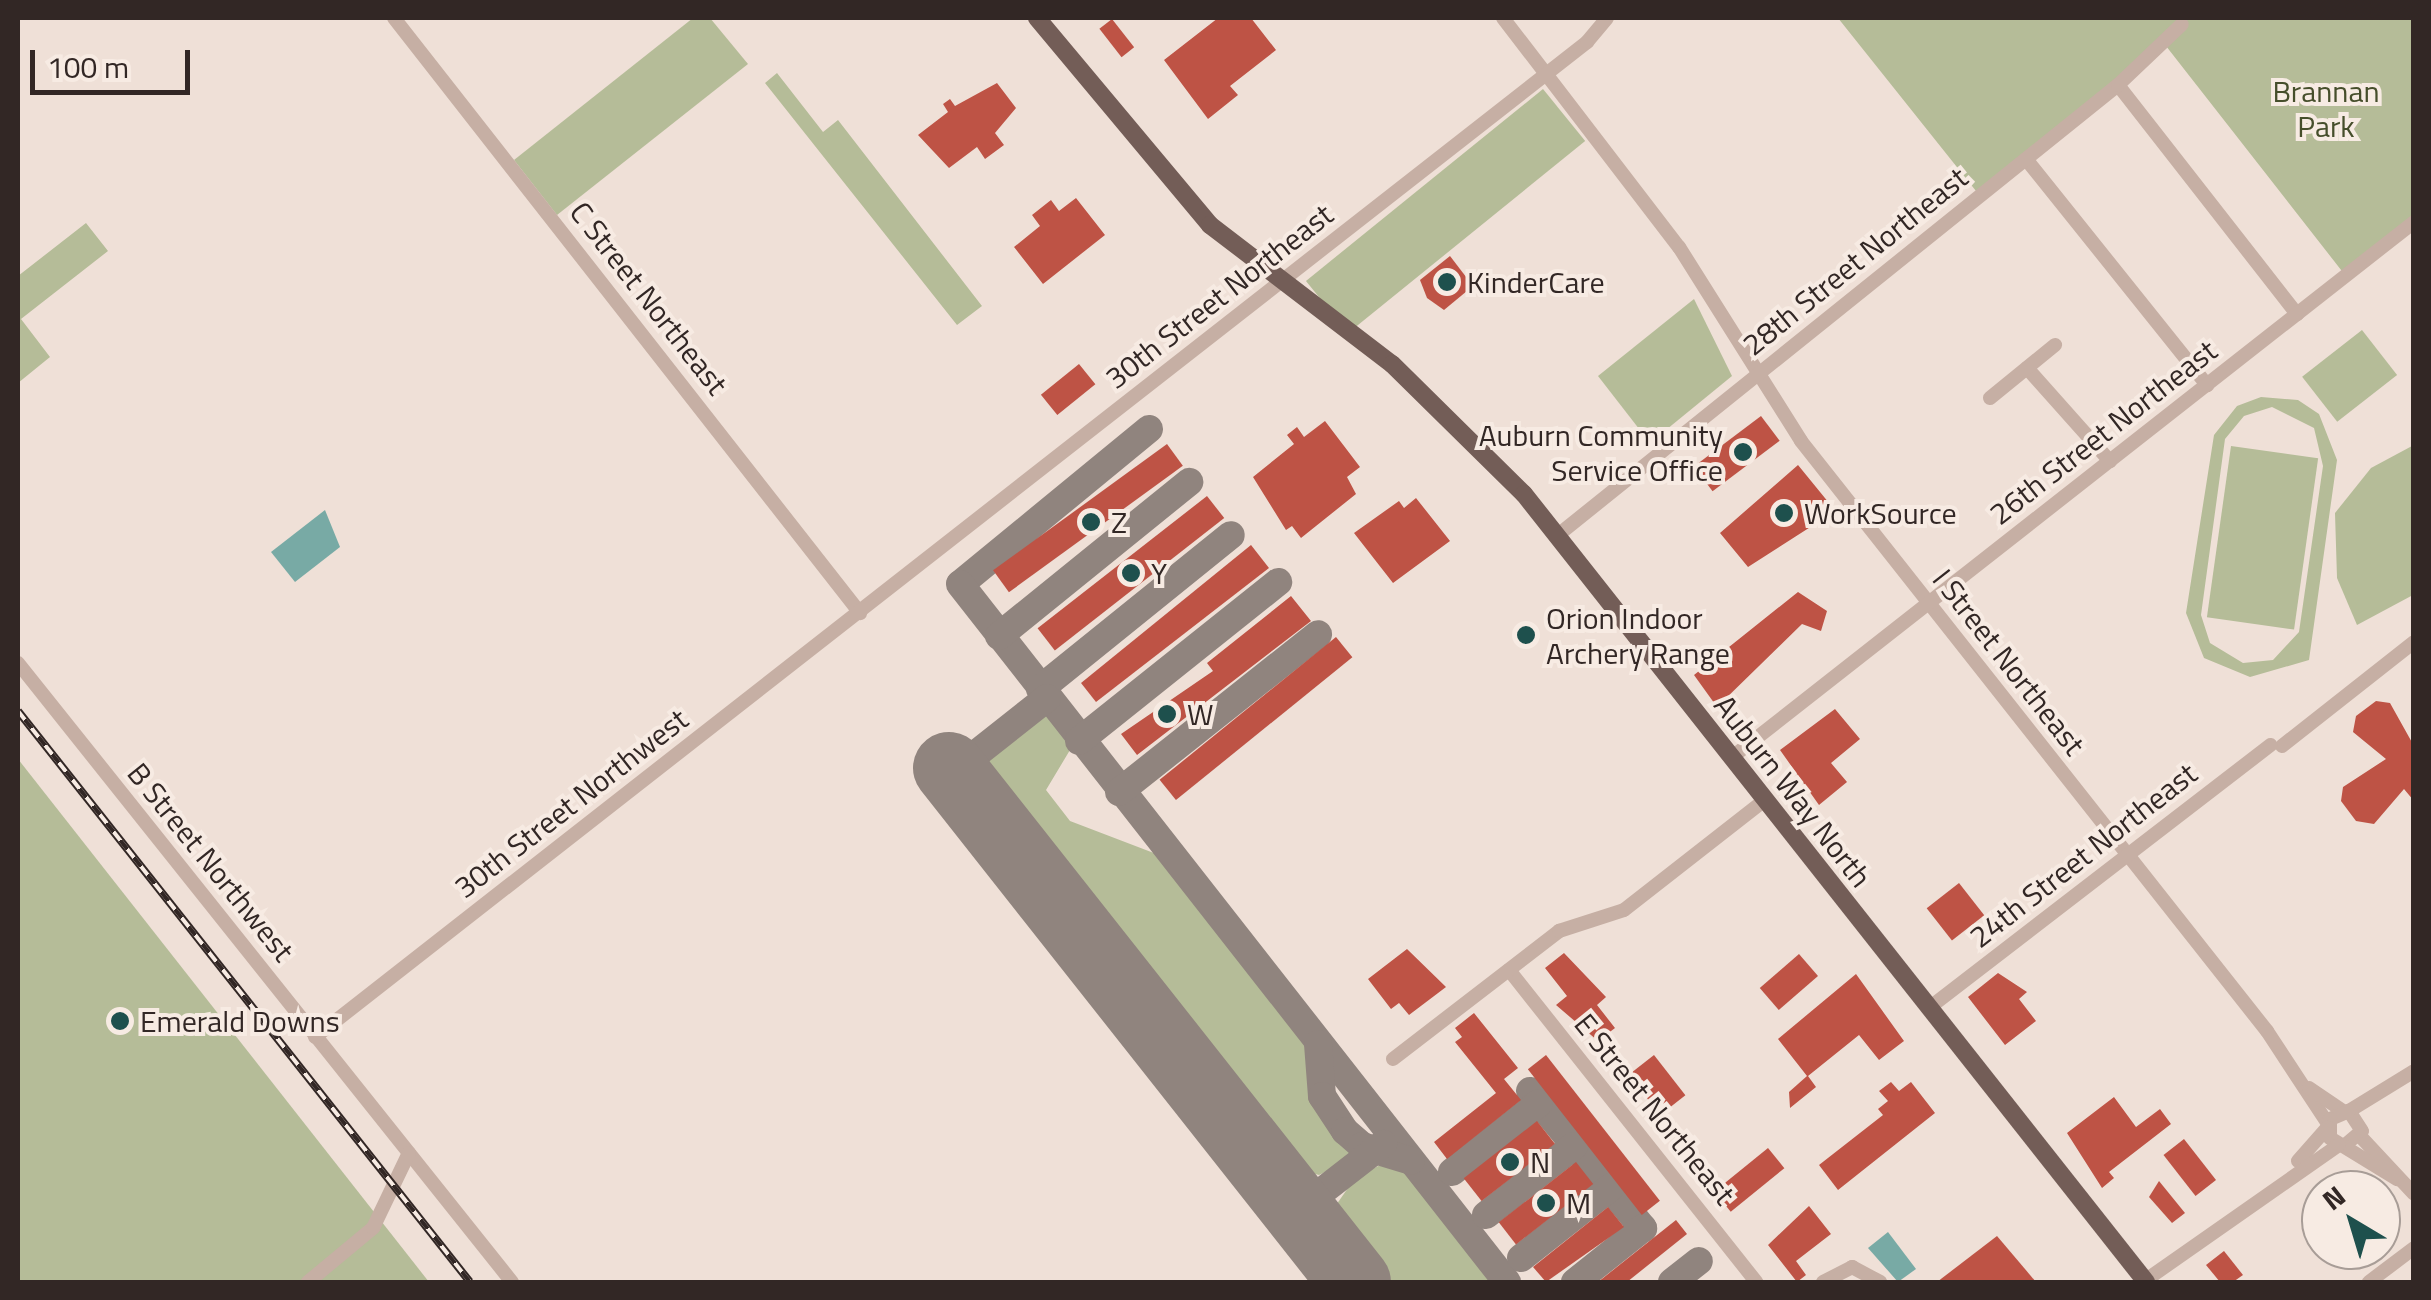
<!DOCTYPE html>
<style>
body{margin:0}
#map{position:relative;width:2431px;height:1300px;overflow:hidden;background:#efe0d7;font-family:"Titillium Web",sans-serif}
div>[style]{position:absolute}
.green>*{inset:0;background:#b5bc98;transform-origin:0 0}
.water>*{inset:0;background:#78aaa5}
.taxiway>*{height:28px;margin:-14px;padding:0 14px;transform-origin:14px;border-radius:14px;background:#90847e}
.runway>*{height:72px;margin:-36px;padding:0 36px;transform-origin:36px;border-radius:36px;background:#90847e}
.building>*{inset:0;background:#be5345;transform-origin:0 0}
.minor>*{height:14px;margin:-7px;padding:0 7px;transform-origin:7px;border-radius:7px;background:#c6afa4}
.major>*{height:18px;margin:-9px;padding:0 9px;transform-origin:9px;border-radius:9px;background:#735d57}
.rail>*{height:8px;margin-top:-4px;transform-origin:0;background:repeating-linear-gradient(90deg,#f7ebe3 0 11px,#322725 0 22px);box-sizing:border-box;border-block:2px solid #322725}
.dots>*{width:28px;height:28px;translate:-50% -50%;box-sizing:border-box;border:5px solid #f7ebe3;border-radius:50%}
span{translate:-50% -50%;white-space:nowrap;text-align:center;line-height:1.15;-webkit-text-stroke:8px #f7ebe3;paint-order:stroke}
.park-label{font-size:30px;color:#464e2b}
.street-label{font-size:30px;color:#322725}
.poi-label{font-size:30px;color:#322725}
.left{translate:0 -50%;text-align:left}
.right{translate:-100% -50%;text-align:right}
.frame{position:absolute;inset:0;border:20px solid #322725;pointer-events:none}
.north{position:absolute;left:2301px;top:1170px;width:100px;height:100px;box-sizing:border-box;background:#f7ebe3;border:2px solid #a89d97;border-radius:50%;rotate:322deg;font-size:28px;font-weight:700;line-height:40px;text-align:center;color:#322725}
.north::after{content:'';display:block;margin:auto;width:35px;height:45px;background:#1e504d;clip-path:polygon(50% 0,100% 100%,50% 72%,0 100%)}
.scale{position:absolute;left:30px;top:50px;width:160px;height:45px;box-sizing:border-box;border:5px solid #322725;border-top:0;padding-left:12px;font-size:30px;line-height:35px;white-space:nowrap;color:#322725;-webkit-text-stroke:8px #f7ebe3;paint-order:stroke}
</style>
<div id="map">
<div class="green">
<div style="clip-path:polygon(693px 18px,710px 18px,748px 64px,557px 215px,514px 160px)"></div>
<div style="clip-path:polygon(1838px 18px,2413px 18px,2413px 222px,2345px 275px,2166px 46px,1980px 196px)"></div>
<div style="clip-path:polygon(777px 73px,823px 132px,838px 120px,982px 306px,957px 325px,765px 83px)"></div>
<div style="left:1543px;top:89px;width:67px;height:305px;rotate:51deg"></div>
<div style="clip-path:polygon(86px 223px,108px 251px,21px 319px,50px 357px,18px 383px,18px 276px)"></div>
<div style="clip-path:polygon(1694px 299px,1732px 376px,1650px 443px,1598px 376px)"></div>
<div style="left:2362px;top:330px;width:57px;height:76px;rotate:52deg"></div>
<div style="clip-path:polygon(evenodd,2261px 397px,2298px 400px,2319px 414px,2337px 460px,2309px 660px,2250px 677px,2204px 658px,2186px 613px,2214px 435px,2237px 406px,2261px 397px,2272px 407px,2314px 428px,2323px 466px,2299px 632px,2273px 660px,2243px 663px,2210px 643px,2201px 615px,2225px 439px,2244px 416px,2272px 407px)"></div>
<div style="left:2231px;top:446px;width:88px;height:173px;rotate:8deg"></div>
<div style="clip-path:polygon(2412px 446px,2413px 595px,2357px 625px,2337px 578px,2335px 513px,2371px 468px)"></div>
<div style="clip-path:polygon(1048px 710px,1073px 745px,1046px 790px,1070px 821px,1159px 855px,1221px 931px,1311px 1045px,1316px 1103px,1352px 1151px,1347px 1161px,1319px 1175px,1293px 1168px,974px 765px)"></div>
<div style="clip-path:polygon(18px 759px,429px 1282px,18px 1282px)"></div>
<div style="clip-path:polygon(1390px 1160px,1400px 1163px,1495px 1282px,1383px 1282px,1334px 1208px,1355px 1178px)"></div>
</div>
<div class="water">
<div style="clip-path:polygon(325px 510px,340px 547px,295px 582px,271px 552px)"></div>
<div style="clip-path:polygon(1888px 1232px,1916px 1269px,1898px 1282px,1868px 1248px)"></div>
</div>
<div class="taxiway">
<div style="left:1149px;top:429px;width:244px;rotate:140.6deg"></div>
<div style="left:960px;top:584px;width:887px;rotate:51.92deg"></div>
<div style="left:999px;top:636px;width:245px;rotate:-39deg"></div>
<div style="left:1040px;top:689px;width:245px;rotate:-38.9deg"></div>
<div style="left:1079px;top:741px;width:255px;rotate:-38.6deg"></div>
<div style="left:952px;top:773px;width:121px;rotate:-38.3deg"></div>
<div style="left:1119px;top:792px;width:254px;rotate:-38.4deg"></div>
<div style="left:1318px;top:1044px;width:52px;rotate:85.6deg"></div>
<div style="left:1322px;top:1096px;width:42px;rotate:56.7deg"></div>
<div style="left:1345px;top:1131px;width:23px;rotate:41deg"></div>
<div style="left:1362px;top:1146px;width:51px;rotate:17deg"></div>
<div style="left:1530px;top:1091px;width:178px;rotate:50.5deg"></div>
<div style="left:1643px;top:1228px;width:87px;rotate:141.5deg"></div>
<div style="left:1452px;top:1172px;width:111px;rotate:-38.4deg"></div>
<div style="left:1298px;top:1210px;width:108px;rotate:-37.8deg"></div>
<div style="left:1486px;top:1215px;width:112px;rotate:-38.1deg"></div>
<div style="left:1521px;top:1258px;width:115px;rotate:-38.3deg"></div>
<div style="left:1672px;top:1282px;width:34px;rotate:-38deg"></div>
</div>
<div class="runway">
<div style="left:949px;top:768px;width:655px;rotate:51.7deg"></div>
</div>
<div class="building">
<div style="clip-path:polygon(1218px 18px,1251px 18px,1276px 50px,1230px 86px,1238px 95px,1208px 119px,1164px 60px)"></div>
<div style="left:1112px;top:19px;width:36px;height:16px;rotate:52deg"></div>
<div style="clip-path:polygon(997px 83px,1016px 108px,995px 133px,1004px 145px,985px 159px,977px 147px,949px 168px,918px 135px,948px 112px,943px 104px,950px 99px,955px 106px)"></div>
<div style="clip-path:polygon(1076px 198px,1105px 235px,1043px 284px,1014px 247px,1040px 226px,1032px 215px,1051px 200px,1059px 211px)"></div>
<div style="clip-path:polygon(1450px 256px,1473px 286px,1444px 310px,1427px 298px,1420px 280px)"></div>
<div style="left:1079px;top:364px;width:26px;height:49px;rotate:51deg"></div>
<div style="left:1761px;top:416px;width:31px;height:84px;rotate:53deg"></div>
<div style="clip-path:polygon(1325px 421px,1360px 467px,1347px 477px,1356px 494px,1301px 538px,1292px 526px,1286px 530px,1253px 477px,1294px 444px,1287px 435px,1297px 427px,1304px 437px)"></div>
<div style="left:1167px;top:444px;width:27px;height:215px;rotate:54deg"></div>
<div style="clip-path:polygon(1798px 465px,1829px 503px,1820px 509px,1826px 517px,1748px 567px,1720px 533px)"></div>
<div style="left:1207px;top:496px;width:28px;height:215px;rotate:52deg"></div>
<div style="clip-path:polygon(1416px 498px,1450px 541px,1393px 583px,1354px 533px,1399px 501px,1404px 508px)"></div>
<div style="clip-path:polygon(1251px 545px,1269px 568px,1096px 702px,1081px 683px)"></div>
<div style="clip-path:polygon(1798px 592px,1827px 611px,1821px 631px,1802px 624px,1717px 707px,1694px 675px)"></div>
<div style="clip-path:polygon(1291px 596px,1311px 621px,1137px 755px,1121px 734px,1213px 671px,1207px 663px)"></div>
<div style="left:1336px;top:637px;width:26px;height:227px;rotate:51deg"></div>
<div style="clip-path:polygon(2376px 701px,2390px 703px,2414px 746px,2414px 801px,2404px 789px,2374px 824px,2356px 821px,2341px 801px,2343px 787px,2386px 759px,2353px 732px,2356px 716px)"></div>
<div style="clip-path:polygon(1835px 709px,1860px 739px,1831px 763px,1847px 782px,1819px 805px,1780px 750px)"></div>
<div style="left:1959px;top:883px;width:41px;height:41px;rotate:52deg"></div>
<div style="clip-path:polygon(1407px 949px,1446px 987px,1409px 1015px,1399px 1003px,1391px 1009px,1368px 979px)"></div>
<div style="clip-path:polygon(1564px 953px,1606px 997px,1597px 1005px,1615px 1028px,1598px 1041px,1556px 1005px,1567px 996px,1545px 968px)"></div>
<div style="left:1799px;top:954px;width:29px;height:52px;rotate:49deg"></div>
<div style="clip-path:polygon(1998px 973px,2027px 992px,2019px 999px,2036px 1021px,2005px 1045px,1968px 997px)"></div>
<div style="clip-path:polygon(1856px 974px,1904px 1041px,1879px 1060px,1859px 1035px,1808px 1076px,1816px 1087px,1790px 1108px,1789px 1092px,1807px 1076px,1778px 1039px)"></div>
<div style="clip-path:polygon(1474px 1013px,1518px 1068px,1504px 1079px,1521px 1100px,1447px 1159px,1434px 1142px,1496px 1093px,1455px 1042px,1462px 1037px,1455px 1028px)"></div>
<div style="left:1546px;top:1055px;width:185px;height:23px;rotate:52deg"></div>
<div style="left:1654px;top:1055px;width:51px;height:32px;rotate:52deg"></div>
<div style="clip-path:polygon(1891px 1082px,1899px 1091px,1911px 1082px,1935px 1113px,1838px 1190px,1819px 1165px,1883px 1115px,1878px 1109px,1888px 1101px,1879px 1091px)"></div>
<div style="clip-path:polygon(2114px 1097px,2136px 1127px,2160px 1109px,2171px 1124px,2109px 1172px,2114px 1178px,2102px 1188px,2067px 1133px)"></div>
<div style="left:1537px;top:1121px;width:29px;height:93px;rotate:52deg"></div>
<div style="left:2184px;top:1139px;width:52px;height:26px;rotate:52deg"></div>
<div style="left:1768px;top:1148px;width:26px;height:69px;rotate:51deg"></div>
<div style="left:1576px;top:1162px;width:28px;height:98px;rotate:52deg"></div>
<div style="clip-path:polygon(2159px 1181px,2185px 1213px,2172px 1223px,2149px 1197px)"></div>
<div style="clip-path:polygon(1809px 1206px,1831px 1234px,1796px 1261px,1806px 1275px,1797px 1282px,1768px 1245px)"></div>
<div style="clip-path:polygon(1608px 1207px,1624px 1227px,1546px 1282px,1533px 1267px)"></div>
<div style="clip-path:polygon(1676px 1220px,1687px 1234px,1627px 1282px,1598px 1282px)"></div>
<div style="clip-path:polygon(1997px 1236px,2036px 1282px,1937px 1282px)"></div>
<div style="clip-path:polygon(2224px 1251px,2243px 1275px,2233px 1282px,2220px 1282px,2206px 1265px)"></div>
</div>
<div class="minor">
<div style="left:394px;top:18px;width:756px;rotate:51.93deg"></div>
<div style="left:1503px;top:18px;width:289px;rotate:52.5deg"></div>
<div style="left:1679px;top:247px;width:229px;rotate:57.8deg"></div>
<div style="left:1801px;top:441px;width:752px;rotate:51.7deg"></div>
<div style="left:2267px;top:1031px;width:111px;rotate:56.7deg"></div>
<div style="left:2118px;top:85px;width:291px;rotate:52deg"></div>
<div style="left:2026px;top:159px;width:290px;rotate:51.3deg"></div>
<div style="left:2027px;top:368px;width:125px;rotate:48.3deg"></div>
<div style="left:1990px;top:398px;width:84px;rotate:-39.2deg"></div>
<div style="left:1558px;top:535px;width:718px;rotate:-38.78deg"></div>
<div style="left:2118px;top:85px;width:88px;rotate:-43.6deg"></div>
<div style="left:18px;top:663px;width:792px;rotate:51.41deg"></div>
<div style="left:2282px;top:746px;width:168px;rotate:-38.2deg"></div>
<div style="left:1731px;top:758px;width:868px;rotate:-38.12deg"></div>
<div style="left:1509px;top:970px;width:398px;rotate:51.6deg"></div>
<div style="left:1929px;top:1008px;width:431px;rotate:-37.6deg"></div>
<div style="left:315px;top:1037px;width:1615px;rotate:-38.03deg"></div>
<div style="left:1587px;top:42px;width:31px;rotate:-50deg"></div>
<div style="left:1393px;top:1059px;width:210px;rotate:-37.6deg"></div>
<div style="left:1559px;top:931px;width:68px;rotate:-17.9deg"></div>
<div style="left:1624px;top:910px;width:179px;rotate:-38deg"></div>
<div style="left:2309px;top:1088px;width:41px;rotate:34.1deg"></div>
<div style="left:2349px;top:1111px;width:76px;rotate:-31.6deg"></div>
<div style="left:2360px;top:1136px;width:79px;rotate:47deg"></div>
<div style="left:2344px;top:1146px;width:23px;rotate:-40deg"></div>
<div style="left:2362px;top:1131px;width:24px;rotate:-123deg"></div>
<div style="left:2349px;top:1111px;width:21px;rotate:157deg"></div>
<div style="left:2330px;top:1119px;width:19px;rotate:90deg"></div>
<div style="left:2330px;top:1138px;width:79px;rotate:31.5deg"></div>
<div style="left:2298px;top:1161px;width:45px;rotate:-48.6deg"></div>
<div style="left:308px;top:1282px;width:85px;rotate:-39.7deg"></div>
<div style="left:373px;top:1228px;width:83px;rotate:-64.4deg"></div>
<div style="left:1823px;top:1282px;width:33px;rotate:-27deg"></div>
<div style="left:1852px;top:1267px;width:32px;rotate:28deg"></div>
<div style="left:2143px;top:1282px;width:239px;rotate:-35deg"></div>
<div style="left:2369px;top:1282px;width:56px;rotate:-37.1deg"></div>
</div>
<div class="major">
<div style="left:1037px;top:18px;width:270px;rotate:50.1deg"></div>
<div style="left:1210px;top:225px;width:229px;rotate:37.4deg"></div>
<div style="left:1392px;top:364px;width:185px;rotate:44.6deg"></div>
<div style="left:1524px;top:494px;width:1004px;rotate:51.71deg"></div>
</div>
<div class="rail">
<div style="left:18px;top:711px;width:728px;rotate:51.64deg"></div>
</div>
<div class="dots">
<div style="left:1447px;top:282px;background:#1e504d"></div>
<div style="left:1743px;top:452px;background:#1e504d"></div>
<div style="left:1784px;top:513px;background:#1e504d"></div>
<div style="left:1091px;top:522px;background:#1e504d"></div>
<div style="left:1131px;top:573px;background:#1e504d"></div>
<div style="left:1526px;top:635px;background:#1e504d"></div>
<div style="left:1167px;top:714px;background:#1e504d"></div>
<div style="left:120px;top:1021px;background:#1e504d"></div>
<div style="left:1510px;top:1162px;background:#1e504d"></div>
<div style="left:1546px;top:1203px;background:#1e504d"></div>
</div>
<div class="park-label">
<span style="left:2326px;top:108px">Brannan<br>Park</span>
</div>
<div class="street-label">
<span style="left:1855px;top:261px;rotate:-39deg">28th Street Northeast</span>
<span style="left:1219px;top:296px;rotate:-38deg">30th Street Northeast</span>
<span style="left:649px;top:298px;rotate:52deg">C Street Northeast</span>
<span style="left:2103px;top:432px;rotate:-38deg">26th Street Northeast</span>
<span style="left:2009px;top:662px;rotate:52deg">I Street Northeast</span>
<span style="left:1793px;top:791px;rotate:52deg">Auburn Way North</span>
<span style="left:571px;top:803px;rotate:-38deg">30th Street Northwest</span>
<span style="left:2083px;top:855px;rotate:-38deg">24th Street Northeast</span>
<span style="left:211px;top:862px;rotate:51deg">B Street Northwest</span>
<span style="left:1655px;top:1109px;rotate:51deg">E Street Northeast</span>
</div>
<div class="poi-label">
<span class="left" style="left:1467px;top:282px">KinderCare</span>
<span class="right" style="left:1723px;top:452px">Auburn Community<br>Service Office</span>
<span class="left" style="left:1804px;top:513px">WorkSource</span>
<span class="left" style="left:1111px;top:522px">Z</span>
<span class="left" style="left:1151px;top:573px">Y</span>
<span class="left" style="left:1546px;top:635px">Orion Indoor<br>Archery Range</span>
<span class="left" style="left:1187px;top:714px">W</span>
<span class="left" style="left:140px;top:1021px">Emerald Downs</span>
<span class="left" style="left:1530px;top:1162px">N</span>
<span class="left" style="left:1566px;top:1203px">M</span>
</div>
<div class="frame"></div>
<div class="north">N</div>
<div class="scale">100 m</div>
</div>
